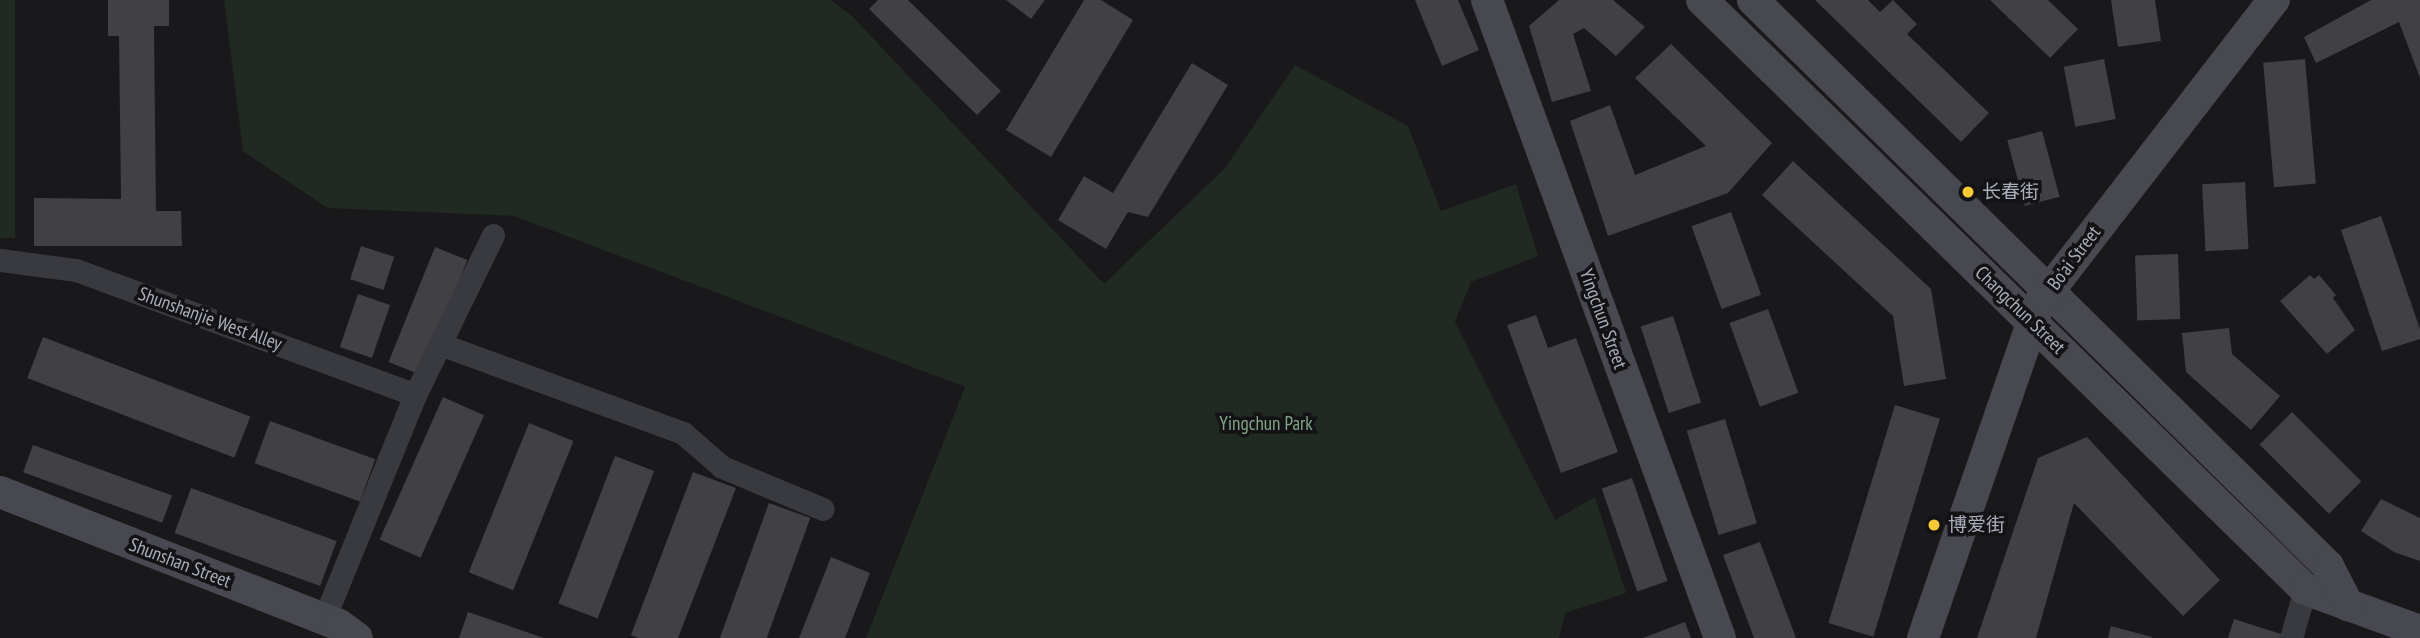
<!DOCTYPE html>
<meta charset="utf-8">
<style>
body{margin:0}
#map{position:relative;width:2420px;height:638px;overflow:hidden;background:#19181b;font-family:"PT Sans Narrow","Noto Sans SC",sans-serif}
div>[style]{position:absolute}
.green>*{inset:0;background:#202922;transform-origin:0 0}
.building>*{inset:0;background:#404045;transform-origin:0 0}
.street>*{height:23px;margin:-11.5px;padding:0 11.5px;transform-origin:11.5px;border-radius:11.5px;background:#393a40}
.secondary>*{height:32px;margin:-16px;padding:0 16px;transform-origin:16px;border-radius:16px;background:#474850}
.dots>*{width:19px;height:19px;translate:-50% -50%;box-sizing:border-box;border:4px solid #131316;border-radius:50%}
span{translate:-50% -50%;white-space:nowrap;text-align:center;line-height:1.15;-webkit-text-stroke:7px #131316;paint-order:stroke}
.poi-label{font-size:19px;color:#aaaebb}
.left{translate:0 -50%;text-align:left}
.street-label{font-size:19px;color:#aaaebb}
.park-label{font-size:19px;color:#80a786}
</style>
<div id="map">
<div class="green">
<div style="left:0;top:0;width:15px;height:238px"></div>
<div style="clip-path:polygon(224px 0,831px 0,853px 17px,1104px 284px,1225px 168px,1295px 65px,1408px 126px,1441px 211px,1516px 184px,1538px 256px,1471px 282px,1455px 322px,1555px 520px,1595px 497px,1626px 593px,1565px 613px,1559px 638px,866px 638px,965px 387px,514px 216px,327px 208px,243px 151px)"></div>
</div>
<div class="building">
<div style="clip-path:polygon(108px 0,169px 0,169px 26px,154px 26px,156px 211px,181px 211px,182px 246px,34px 246px,34px 198px,121px 199px,119px 36px,108px 36px)"></div>
<div style="clip-path:polygon(878px 0,908px 0,1001px 91px,977px 115px,869px 9px)"></div>
<div style="clip-path:polygon(1006px 0,1045px 0,1031px 19px)"></div>
<div style="clip-path:polygon(1084px 0,1101px 0,1133px 20px,1051px 157px,1006px 130px)"></div>
<div style="clip-path:polygon(1415px 0,1458px 0,1479px 50px,1442px 66px)"></div>
<div style="clip-path:polygon(1559px 0,1613px 0,1645px 27px,1616px 56px,1584px 28px,1573px 34px,1591px 91px,1552px 102px,1529px 26px)"></div>
<div style="clip-path:polygon(1815px 0,1868px 0,1880px 12px,1893px 0,1917px 24px,1907px 34px,1989px 113px,1961px 142px)"></div>
<div style="clip-path:polygon(1990px 0,2048px 0,2078px 29px,2050px 58px)"></div>
<div style="clip-path:polygon(2111px 0,2155px 0,2161px 41px,2118px 47px)"></div>
<div style="clip-path:polygon(2371px 0,2420px 0,2420px 78px,2399px 22px,2316px 63px,2304px 37px)"></div>
<div style="clip-path:polygon(1671px 44px,1772px 143px,1728px 193px,1608px 236px,1570px 121px,1610px 105px,1635px 175px,1706px 146px,1635px 78px)"></div>
<div style="left:2104px;top:59px;width:61px;height:41px;rotate:79deg"></div>
<div style="left:2305px;top:59px;width:125px;height:42px;rotate:85deg"></div>
<div style="clip-path:polygon(1192px 63px,1228px 85px,1148px 217px,1128px 212px,1106px 249px,1058px 220px,1084px 176px,1113px 193px)"></div>
<div style="left:2042px;top:131px;width:68px;height:36px;rotate:75deg"></div>
<div style="clip-path:polygon(1793px 161px,1931px 289px,1946px 379px,1904px 386px,1893px 316px,1762px 195px)"></div>
<div style="left:2245px;top:182px;width:67px;height:43px;rotate:87deg"></div>
<div style="left:1731px;top:212px;width:88px;height:42px;rotate:70deg"></div>
<div style="clip-path:polygon(2381px 216px,2420px 329px,2420px 339px,2382px 351px,2341px 230px)"></div>
<div style="left:361px;top:246px;width:35px;height:35px;rotate:18deg"></div>
<div style="left:435px;top:247px;width:35px;height:124px;rotate:22deg"></div>
<div style="left:2178px;top:254px;width:65px;height:43px;rotate:88deg"></div>
<div style="clip-path:polygon(2310px 275px,2314px 279px,2319px 275px,2336px 295px,2333px 298px,2355px 330px,2327px 354px,2280px 301px)"></div>
<div style="left:358px;top:294px;width:34px;height:56px;rotate:19deg"></div>
<div style="left:1768px;top:309px;width:89px;height:41px;rotate:70deg"></div>
<div style="clip-path:polygon(1536px 315px,1548px 348px,1576px 338px,1618px 452px,1561px 473px,1507px 325px)"></div>
<div style="left:1673px;top:316px;width:91px;height:34px;rotate:72deg"></div>
<div style="clip-path:polygon(2229px 328px,2232px 354px,2280px 396px,2251px 430px,2186px 372px,2182px 333px)"></div>
<div style="left:43px;top:337px;width:222px;height:44px;rotate:21deg"></div>
<div style="left:443px;top:397px;width:45px;height:156px;rotate:24deg"></div>
<div style="left:1895px;top:405px;width:47px;height:228px;rotate:17deg"></div>
<div style="left:2292px;top:412px;width:98px;height:46px;rotate:45deg"></div>
<div style="left:1725px;top:419px;width:109px;height:40px;rotate:73deg"></div>
<div style="left:270px;top:421px;width:112px;height:45px;rotate:20deg"></div>
<div style="left:529px;top:423px;width:48px;height:161px;rotate:22deg"></div>
<div style="clip-path:polygon(2087px 437px,2220px 580px,2183px 616px,2074px 503px,2036px 638px,1977px 638px,2038px 458px)"></div>
<div style="left:33px;top:445px;width:148px;height:29px;rotate:20deg"></div>
<div style="left:615px;top:456px;width:42px;height:158px;rotate:21deg"></div>
<div style="clip-path:polygon(693px 472px,736px 488px,678px 638px,638px 638px,631px 635px)"></div>
<div style="left:1632px;top:478px;width:109px;height:32px;rotate:71deg"></div>
<div style="left:191px;top:488px;width:155px;height:48px;rotate:20deg"></div>
<div style="clip-path:polygon(2381px 499px,2420px 518px,2420px 561px,2394px 552px,2361px 531px)"></div>
<div style="left:769px;top:503px;width:44px;height:144px;rotate:20deg"></div>
<div style="clip-path:polygon(1760px 542px,1796px 638px,1754px 638px,1723px 555px)"></div>
<div style="clip-path:polygon(831px 557px,870px 573px,845px 638px,799px 638px)"></div>
<div style="clip-path:polygon(468px 612px,544px 638px,459px 638px)"></div>
<div style="clip-path:polygon(2234px 619px,2284px 635px,2283px 638px,2228px 638px)"></div>
<div style="clip-path:polygon(1685px 622px,1691px 638px,1643px 638px)"></div>
<div style="clip-path:polygon(2111px 626px,2152px 637px,2152px 638px,2108px 638px)"></div>
</div>
<div class="street">
<div style="left:0;top:260px;width:77px;rotate:7.5deg"></div>
<div style="left:76px;top:270px;width:361px;rotate:20.2deg"></div>
<div style="left:440px;top:344px;width:259px;rotate:20.1deg"></div>
<div style="left:683px;top:433px;width:52px;rotate:41.1deg"></div>
<div style="left:722px;top:467px;width:109px;rotate:22.6deg"></div>
<div style="left:324px;top:619px;width:242px;rotate:-67.9deg"></div>
<div style="left:415px;top:395px;width:178px;rotate:-64deg"></div>
<div style="left:2291px;top:638px;width:51px;rotate:-74.1deg"></div>
</div>
<div class="secondary">
<div style="left:1487px;top:0;width:679px;rotate:69.94deg"></div>
<div style="left:1702px;top:0;width:843px;rotate:44.33deg"></div>
<div style="left:2305px;top:589px;width:122px;rotate:20.1deg"></div>
<div style="left:1753px;top:0;width:807px;rotate:44.55deg"></div>
<div style="left:2328px;top:566px;width:44px;rotate:62.9deg"></div>
<div style="left:0;top:492px;width:364px;rotate:21.4deg"></div>
<div style="left:339px;top:625px;width:22px;rotate:36deg"></div>
<div style="left:1923px;top:638px;width:352px;rotate:-70.9deg"></div>
<div style="left:2038px;top:305px;width:386px;rotate:-52.3deg"></div>
</div>
<div class="dots">
<div style="left:1968px;top:192px;background:#fbc930"></div>
<div style="left:1934px;top:525px;background:#fbc930"></div>
</div>
<div class="poi-label">
<span class="left" style="left:1982px;top:192px">长春街</span>
<span class="left" style="left:1948px;top:525px">博爱街</span>
</div>
<div class="street-label">
<span style="left:2074px;top:258px;rotate:-53deg">Bo'ai Street</span>
<span style="left:2020px;top:310px;rotate:44deg">Changchun Street</span>
<span style="left:210px;top:319px;rotate:20deg">Shunshanjie West Alley</span>
<span style="left:1603px;top:319px;rotate:70deg">Yingchun Street</span>
<span style="left:180px;top:563px;rotate:21deg">Shunshan Street</span>
</div>
<div class="park-label">
<span style="left:1266px;top:424px">Yingchun Park</span>
</div>
</div>
